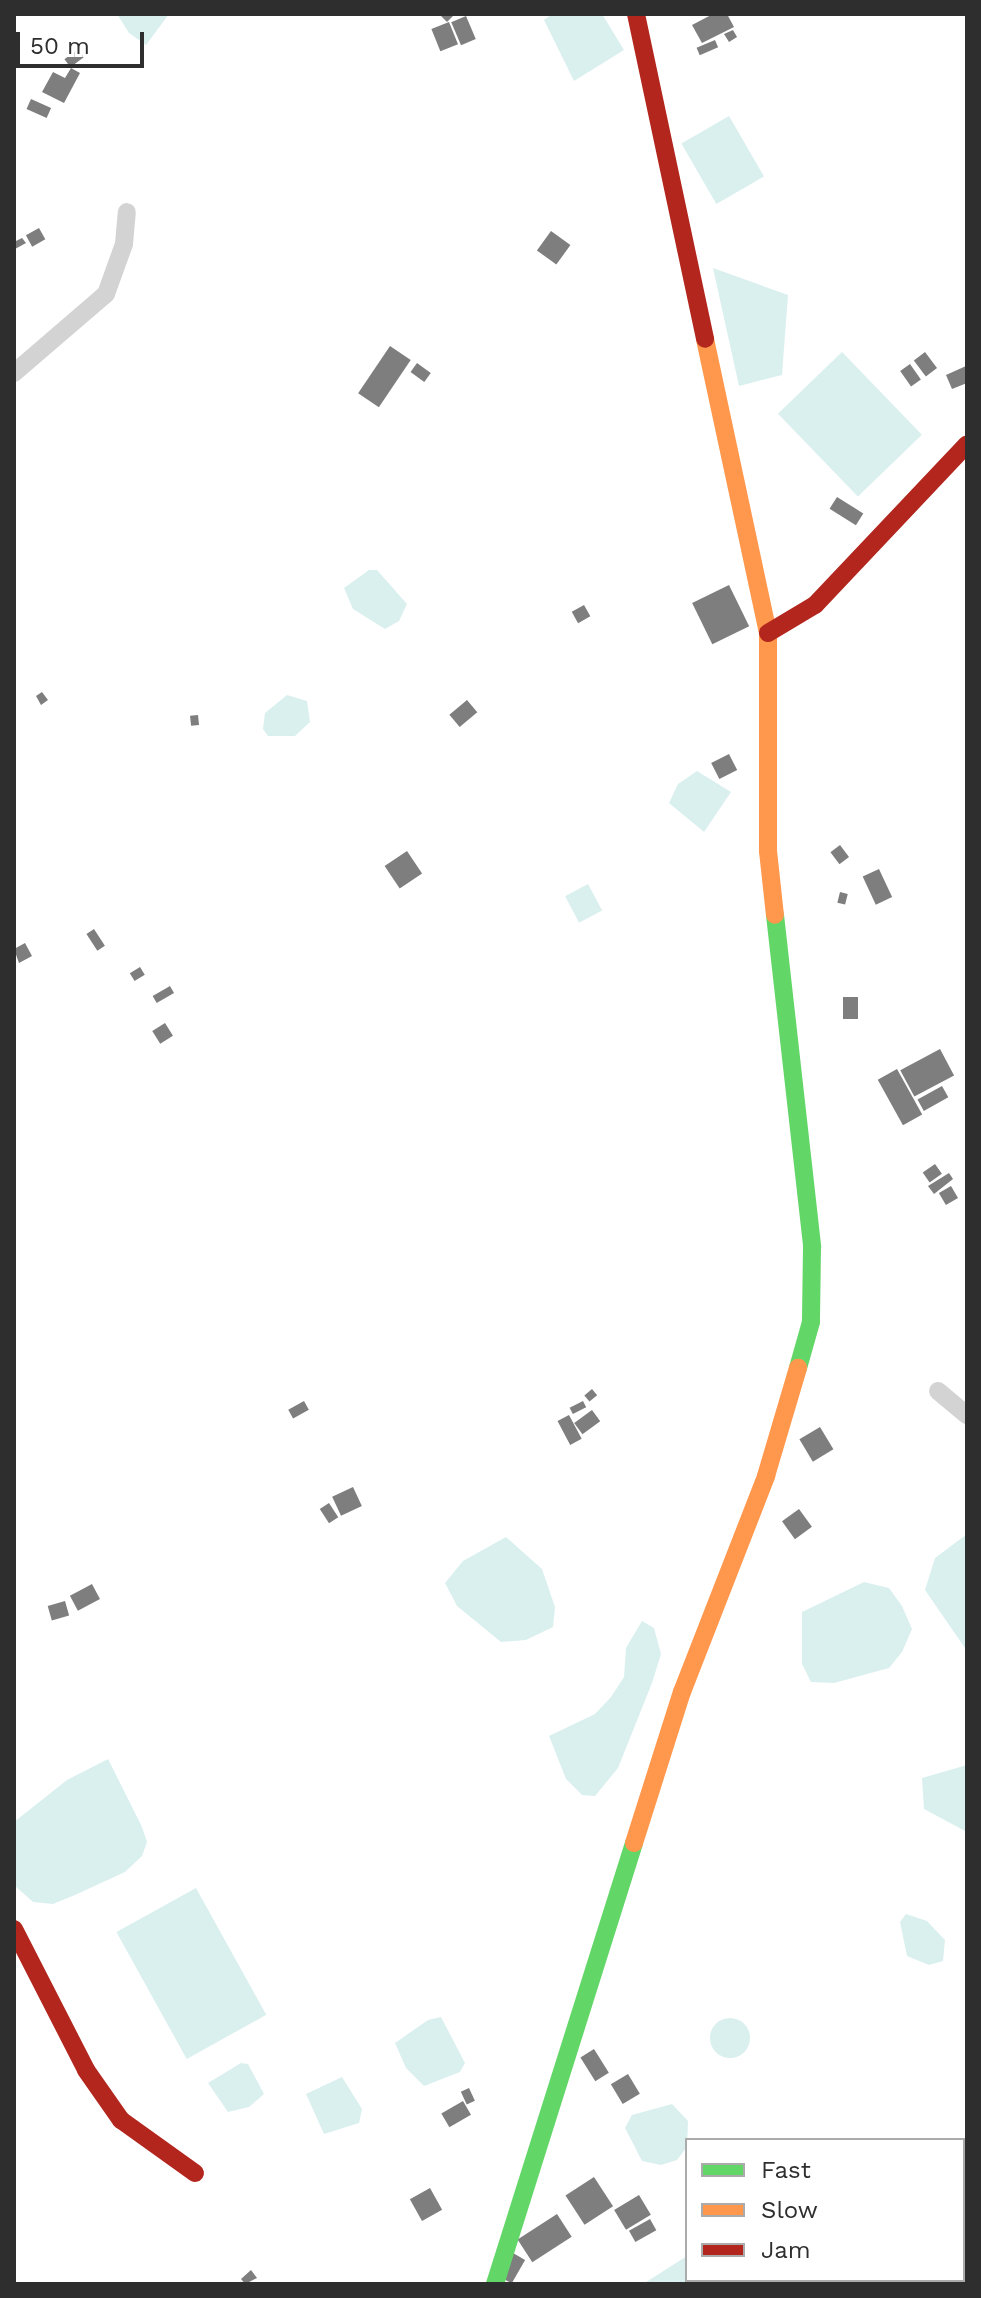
<!DOCTYPE html>
<style>
body{margin:0}
#map{position:relative;width:981px;height:2298px;overflow:hidden;background:#fff;font-family:"Work Sans",sans-serif}
div>[style]{position:absolute}
.water>*{inset:0;background:#daf0ee;transform-origin:0 0}
.round{border-radius:50%}
.building>*{inset:0;background:#7e7e7e;transform-origin:0 0}
.street>*{height:18px;margin:-9px;padding:0 9px;transform-origin:9px;border-radius:9px;background:#d3d3d3}
.fast>*{height:18px;margin:-9px;padding:0 9px;transform-origin:9px;border-radius:9px;background:#63d668}
.slow>*{height:18px;margin:-9px;padding:0 9px;transform-origin:9px;border-radius:9px;background:#ff974d}
.jam>*{height:18px;margin:-9px;padding:0 9px;transform-origin:9px;border-radius:9px;background:#b3261e}
span{translate:-50% -50%;white-space:nowrap;text-align:center;line-height:1.15;-webkit-text-stroke:8px #fff;paint-order:stroke}
.frame{position:absolute;inset:0;border:16px solid #2e2e2e;pointer-events:none}
.legend{position:absolute;left:685px;top:2138px;width:280px;height:144px;box-sizing:border-box;background:#fff;border:2px solid #ababab;margin:0;padding:10px 14px;list-style:none;font-size:24px;color:#2e2e2e}
.legend li{display:flex;align-items:center;gap:16px;height:40px}
.legend b{width:40px;border:2px solid #ababab}
.scale{position:absolute;left:16px;top:32px;width:128px;height:36px;box-sizing:border-box;border:4px solid #2e2e2e;border-top:0;padding-left:10px;font-size:24px;line-height:28px;white-space:nowrap;color:#2e2e2e;-webkit-text-stroke:6px #fff;paint-order:stroke}
</style>
<div id="map">
<div class="water">
<div style="clip-path:polygon(117px 14px,169px 14px,146px 45px,129px 33px)"></div>
<div style="clip-path:polygon(552px 14px,602px 14px,624px 50px,574px 81px,544px 20px)"></div>
<div style="left:729px;top:116px;width:70px;height:55px;rotate:60deg"></div>
<div style="clip-path:polygon(713px 268px,788px 295px,782px 375px,739px 386px)"></div>
<div style="left:842px;top:352px;width:115px;height:89px;rotate:46deg"></div>
<div style="clip-path:polygon(369px 570px,377px 570px,407px 604px,399px 621px,385px 629px,353px 609px,344px 588px)"></div>
<div style="clip-path:polygon(287px 695px,307px 701px,310px 722px,295px 736px,268px 736px,263px 729px,265px 713px)"></div>
<div style="clip-path:polygon(697px 771px,731px 792px,704px 832px,669px 803px,678px 784px)"></div>
<div style="left:588px;top:884px;width:30px;height:26px;rotate:62deg"></div>
<div style="clip-path:polygon(967px 1534px,967px 1651px,925px 1590px,935px 1558px)"></div>
<div style="clip-path:polygon(506px 1537px,542px 1569px,555px 1607px,553px 1627px,526px 1640px,501px 1642px,457px 1606px,445px 1583px,463px 1561px)"></div>
<div style="clip-path:polygon(864px 1582px,889px 1588px,902px 1606px,912px 1629px,902px 1652px,889px 1668px,834px 1683px,811px 1682px,802px 1664px,802px 1612px)"></div>
<div style="clip-path:polygon(642px 1621px,654px 1628px,661px 1654px,652px 1683px,618px 1768px,595px 1796px,582px 1795px,566px 1779px,549px 1736px,595px 1714px,611px 1697px,624px 1677px,626px 1648px)"></div>
<div style="clip-path:polygon(108px 1759px,142px 1827px,147px 1842px,142px 1856px,125px 1872px,75px 1895px,53px 1904px,33px 1902px,14px 1885px,14px 1822px,67px 1780px)"></div>
<div style="clip-path:polygon(967px 1765px,967px 1832px,924px 1809px,922px 1778px)"></div>
<div style="left:196px;top:1888px;width:145px;height:91px;rotate:61deg"></div>
<div style="clip-path:polygon(906px 1914px,927px 1921px,945px 1940px,943px 1961px,929px 1965px,907px 1956px,900px 1922px)"></div>
<div style="clip-path:polygon(441px 2017px,465px 2063px,460px 2072px,424px 2086px,406px 2068px,395px 2043px,428px 2020px)"></div>
<div class="round" style="left:710px;top:2018px;width:40px;height:40px"></div>
<div style="clip-path:polygon(241px 2063px,248px 2064px,264px 2094px,249px 2107px,228px 2112px,208px 2083px)"></div>
<div style="clip-path:polygon(342px 2077px,362px 2109px,359px 2123px,324px 2134px,306px 2094px)"></div>
<div style="clip-path:polygon(672px 2104px,688px 2121px,687px 2147px,677px 2160px,661px 2165px,642px 2161px,625px 2128px,632px 2115px)"></div>
<div style="clip-path:polygon(687px 2256px,687px 2280px,715px 2284px,643px 2284px)"></div>
</div>
<div class="building">
<div style="clip-path:polygon(439px 14px,455px 14px,447px 22px)"></div>
<div style="clip-path:polygon(713px 14px,727px 14px,734px 27px,702px 43px,692px 25px)"></div>
<div style="left:466px;top:16px;width:25px;height:16px;rotate:67deg"></div>
<div style="left:449px;top:22px;width:24px;height:19px;rotate:68deg"></div>
<div style="clip-path:polygon(733px 30px,737px 37px,729px 42px,724px 34px)"></div>
<div style="left:715px;top:40px;width:8px;height:20px;rotate:67deg"></div>
<div style="left:78px;top:49px;width:10px;height:17px;rotate:53deg"></div>
<div style="clip-path:polygon(71px 68px,80px 73px,64px 103px,42px 92px,53px 72px,65px 78px)"></div>
<div style="left:31px;top:99px;width:22px;height:11px;rotate:24deg"></div>
<div style="left:39px;top:228px;width:13px;height:15px;rotate:61deg"></div>
<div style="left:551px;top:231px;width:24px;height:24px;rotate:36deg"></div>
<div style="clip-path:polygon(22px 238px,26px 243px,15px 249px,14px 242px)"></div>
<div style="left:390px;top:346px;width:25px;height:57px;rotate:34deg"></div>
<div style="left:925px;top:352px;width:20px;height:14px;rotate:53deg"></div>
<div style="left:417px;top:363px;width:17px;height:11px;rotate:36deg"></div>
<div style="left:910px;top:364px;width:19px;height:12px;rotate:55deg"></div>
<div style="clip-path:polygon(966px 366px,967px 383px,952px 389px,946px 375px)"></div>
<div style="left:837px;top:497px;width:31px;height:14px;rotate:32deg"></div>
<div style="left:729px;top:585px;width:46px;height:41px;rotate:64deg"></div>
<div style="left:584px;top:605px;width:13px;height:14px;rotate:61deg"></div>
<div style="clip-path:polygon(42px 692px,48px 700px,41px 705px,36px 696px)"></div>
<div style="left:467px;top:700px;width:16px;height:23px;rotate:50deg"></div>
<div style="left:198px;top:715px;width:10px;height:8px;rotate:84deg"></div>
<div style="left:729px;top:754px;width:18px;height:20px;rotate:63deg"></div>
<div style="left:840px;top:845px;width:15px;height:12px;rotate:53deg"></div>
<div style="left:407px;top:851px;width:27px;height:27px;rotate:56deg"></div>
<div style="left:879px;top:869px;width:31px;height:18px;rotate:65deg"></div>
<div style="left:840px;top:892px;width:8px;height:11px;rotate:14deg"></div>
<div style="left:94px;top:929px;width:20px;height:9px;rotate:57deg"></div>
<div style="clip-path:polygon(25px 943px,32px 956px,19px 963px,14px 949px)"></div>
<div style="left:140px;top:967px;width:9px;height:12px;rotate:58deg"></div>
<div style="left:170px;top:986px;width:8px;height:20px;rotate:60deg"></div>
<div style="left:843px;top:997px;width:15px;height:22px"></div>
<div style="left:165px;top:1023px;width:15px;height:15px;rotate:58deg"></div>
<div style="left:940px;top:1049px;width:30px;height:45px;rotate:62deg"></div>
<div style="left:897px;top:1069px;width:52px;height:22px;rotate:61deg"></div>
<div style="left:942px;top:1086px;width:13px;height:28px;rotate:61deg"></div>
<div style="left:935px;top:1164px;width:12px;height:15px;rotate:55deg"></div>
<div style="clip-path:polygon(949px 1173px,953px 1179px,934px 1194px,928px 1186px)"></div>
<div style="left:951px;top:1186px;width:14px;height:14px;rotate:60deg"></div>
<div style="left:592px;top:1389px;width:8px;height:10px;rotate:50deg"></div>
<div style="left:304px;top:1401px;width:10px;height:18px;rotate:61deg"></div>
<div style="left:583px;top:1401px;width:7px;height:15px;rotate:63deg"></div>
<div style="left:592px;top:1410px;width:14px;height:22px;rotate:54deg"></div>
<div style="left:569px;top:1415px;width:27px;height:13px;rotate:62deg"></div>
<div style="left:820px;top:1427px;width:26px;height:24px;rotate:59deg"></div>
<div style="left:353px;top:1487px;width:21px;height:23px;rotate:65deg"></div>
<div style="left:329px;top:1503px;width:17px;height:11px;rotate:57deg"></div>
<div style="left:799px;top:1509px;width:22px;height:21px;rotate:54deg"></div>
<div style="left:92px;top:1584px;width:17px;height:25px;rotate:62deg"></div>
<div style="left:65px;top:1601px;width:15px;height:18px;rotate:74deg"></div>
<div style="left:594px;top:2049px;width:28px;height:16px;rotate:58deg"></div>
<div style="left:628px;top:2074px;width:23px;height:20px;rotate:59deg"></div>
<div style="left:469px;top:2088px;width:14px;height:9px;rotate:65deg"></div>
<div style="left:463px;top:2101px;width:16px;height:25px;rotate:60deg"></div>
<div style="left:594px;top:2177px;width:35px;height:34px;rotate:57deg"></div>
<div style="left:430px;top:2188px;width:25px;height:23px;rotate:61deg"></div>
<div style="left:639px;top:2195px;width:23px;height:29px;rotate:59deg"></div>
<div style="left:557px;top:2214px;width:27px;height:47px;rotate:57deg"></div>
<div style="left:650px;top:2219px;width:13px;height:24px;rotate:61deg"></div>
<div style="left:513px;top:2253px;width:14px;height:27px;rotate:30deg"></div>
<div style="clip-path:polygon(251px 2270px,257px 2278px,245px 2284px,241px 2279px)"></div>
</div>
<div class="street">
<div style="left:14px;top:373px;width:121px;rotate:-40.7deg"></div>
<div style="left:106px;top:294px;width:53px;rotate:-70.2deg"></div>
<div style="left:124px;top:244px;width:32px;rotate:-85deg"></div>
<div style="left:938px;top:1391px;width:38px;rotate:40deg"></div>
</div>
<div class="fast">
<div style="left:775px;top:915px;width:334px;rotate:83.6deg"></div>
<div style="left:812px;top:1247px;width:75px;rotate:90.8deg"></div>
<div style="left:811px;top:1322px;width:48px;rotate:105.8deg"></div>
<div style="left:495px;top:2284px;width:462px;rotate:-72.5deg"></div>
</div>
<div class="slow">
<div style="left:705px;top:339px;width:301px;rotate:77.9deg"></div>
<div style="left:768px;top:633px;width:218px;rotate:90deg"></div>
<div style="left:768px;top:851px;width:64px;rotate:83.8deg"></div>
<div style="left:634px;top:1843px;width:158px;rotate:-72.4deg"></div>
<div style="left:682px;top:1692px;width:232px;rotate:-68.7deg"></div>
<div style="left:766px;top:1476px;width:113px;rotate:-73.5deg"></div>
</div>
<div class="jam">
<div style="left:636px;top:14px;width:332px;rotate:78deg"></div>
<div style="left:768px;top:633px;width:55px;rotate:-30.8deg"></div>
<div style="left:815px;top:605px;width:221px;rotate:-46.6deg"></div>
<div style="left:14px;top:1929px;width:158px;rotate:62.9deg"></div>
<div style="left:86px;top:2070px;width:61px;rotate:55deg"></div>
<div style="left:121px;top:2120px;width:91px;rotate:35.6deg"></div>
</div>
<div class="frame"></div>
<ul class="legend">
<li><b style="height:10px;background:#63d668"></b>Fast</li>
<li><b style="height:10px;background:#ff974d"></b>Slow</li>
<li><b style="height:10px;background:#b3261e"></b>Jam</li>
</ul>
<div class="scale">50 m</div>
</div>
